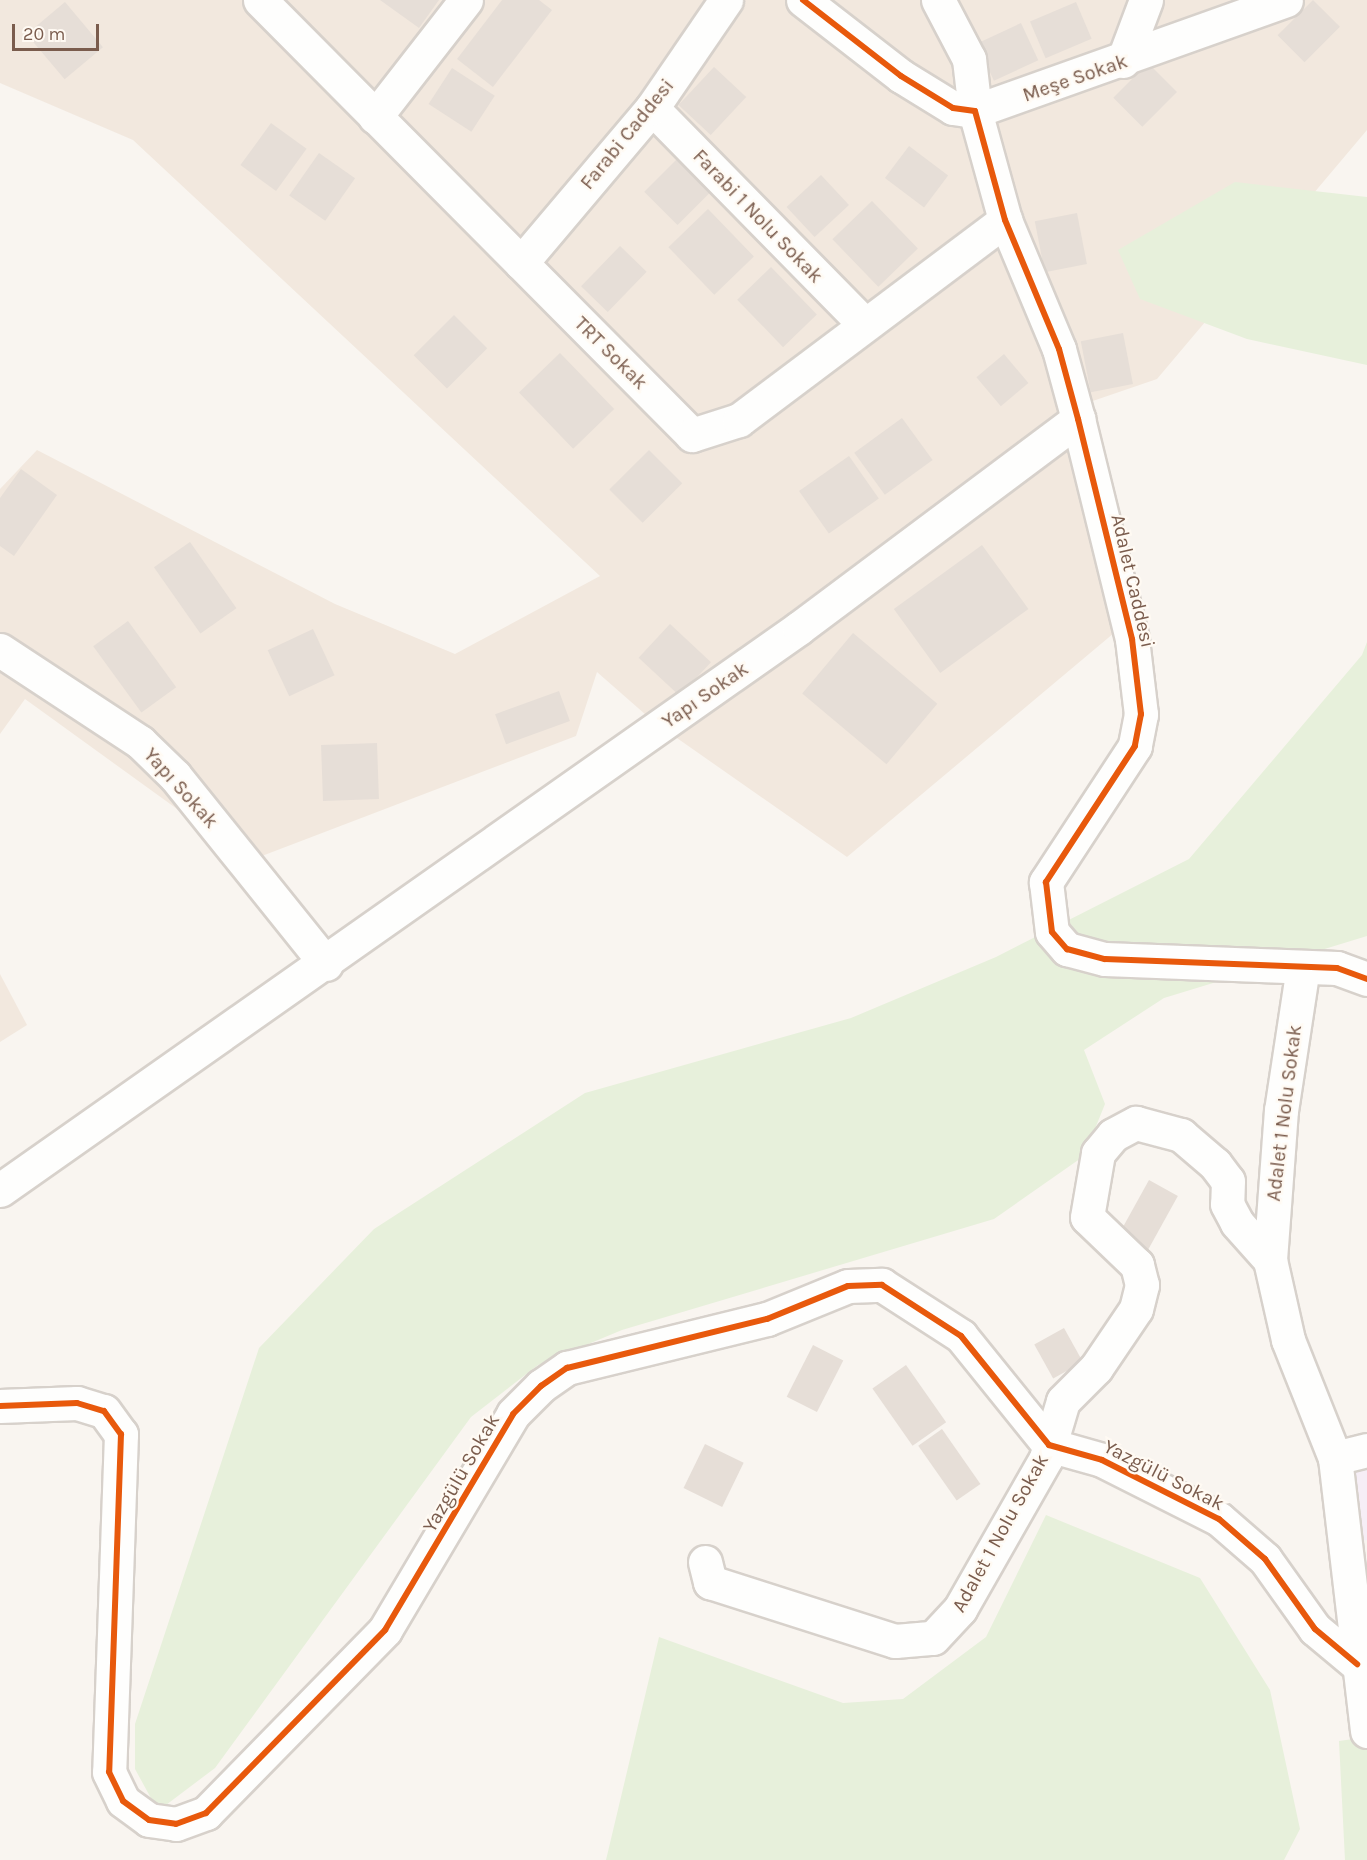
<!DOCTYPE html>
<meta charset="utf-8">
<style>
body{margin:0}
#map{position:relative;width:1367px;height:1860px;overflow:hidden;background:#f9f5f0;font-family:Karla,sans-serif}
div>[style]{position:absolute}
.residential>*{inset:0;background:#f2e8de}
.education>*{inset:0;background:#f6eef6}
.green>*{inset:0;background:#e7f0db}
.building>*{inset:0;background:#e6ded7;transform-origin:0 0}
.roads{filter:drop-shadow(2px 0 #d7d1cb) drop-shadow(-2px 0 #d7d1cb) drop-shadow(0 2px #d7d1cb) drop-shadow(0 -2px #d7d1cb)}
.minor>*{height:33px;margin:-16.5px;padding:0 16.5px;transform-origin:16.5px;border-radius:16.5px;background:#fefefd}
.tertiary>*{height:33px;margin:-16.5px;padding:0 16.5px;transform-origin:16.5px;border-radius:16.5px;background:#fefefd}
.cycleway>*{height:6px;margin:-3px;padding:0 3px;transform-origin:3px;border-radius:3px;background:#e8590c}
span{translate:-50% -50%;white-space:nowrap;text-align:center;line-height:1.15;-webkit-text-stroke:4.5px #fffaf3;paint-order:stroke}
.street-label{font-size:20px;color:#7a5c4d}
.scale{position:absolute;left:12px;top:24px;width:87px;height:27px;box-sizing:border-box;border:3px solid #7a5c4d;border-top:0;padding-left:8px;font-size:18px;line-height:21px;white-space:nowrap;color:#7a5c4d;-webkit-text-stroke:4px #fffaf3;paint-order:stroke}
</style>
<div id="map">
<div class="residential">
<div style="clip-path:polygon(0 0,1367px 0,1367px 130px,1157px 379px,1084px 404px,1139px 612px,847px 857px,654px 722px,597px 672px,576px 736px,249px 861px,25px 699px,0 734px,0 489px,37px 450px,335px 604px,455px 654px,600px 576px,133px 140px,0 83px)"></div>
<div style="clip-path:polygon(0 974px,27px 1025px,0 1042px)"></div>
</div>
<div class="education">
<div style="clip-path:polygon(1367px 1447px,1367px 1540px,1361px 1541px,1348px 1464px)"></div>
</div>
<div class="green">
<div style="clip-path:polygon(1235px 182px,1367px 197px,1367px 365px,1247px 339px,1140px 299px,1118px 250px)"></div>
<div style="clip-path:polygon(1367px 642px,1367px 936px,1164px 998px,1084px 1050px,1105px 1104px,1084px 1156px,994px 1219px,622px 1330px,538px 1365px,471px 1417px,215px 1768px,158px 1811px,135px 1769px,135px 1724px,259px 1348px,374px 1229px,585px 1093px,851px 1018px,996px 957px,1189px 859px,1362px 655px)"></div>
<div style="clip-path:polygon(1046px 1515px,1200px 1578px,1270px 1690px,1300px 1829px,1284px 1860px,606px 1860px,659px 1637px,843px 1703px,903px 1699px,986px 1637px)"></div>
<div style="clip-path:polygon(1367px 1737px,1367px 1860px,1345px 1860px,1339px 1741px)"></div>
</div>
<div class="building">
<div style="clip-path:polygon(380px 0,439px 0,419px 28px)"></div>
<div style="clip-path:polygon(502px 0,539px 0,552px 10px,493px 87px,457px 59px)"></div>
<div style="left:1313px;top:0;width:38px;height:50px;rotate:45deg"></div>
<div style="left:65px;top:2px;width:59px;height:50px;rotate:50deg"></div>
<div style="left:1076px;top:2px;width:40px;height:50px;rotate:67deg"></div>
<div style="left:1021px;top:23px;width:41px;height:49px;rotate:65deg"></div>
<div style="left:1148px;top:63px;width:41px;height:49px;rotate:45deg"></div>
<div style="left:714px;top:67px;width:44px;height:52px;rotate:43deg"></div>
<div style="left:452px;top:68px;width:51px;height:43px;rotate:33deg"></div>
<div style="left:271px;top:123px;width:44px;height:52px;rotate:36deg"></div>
<div style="left:909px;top:146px;width:49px;height:40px;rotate:37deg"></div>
<div style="left:686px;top:150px;width:47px;height:59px;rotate:45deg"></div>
<div style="left:319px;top:153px;width:44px;height:52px;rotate:35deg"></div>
<div style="left:821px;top:175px;width:41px;height:47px;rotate:47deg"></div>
<div style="left:872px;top:201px;width:66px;height:55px;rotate:46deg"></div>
<div style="left:708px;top:209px;width:66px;height:55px;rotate:46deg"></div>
<div style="left:1077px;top:213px;width:52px;height:43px;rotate:79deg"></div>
<div style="left:620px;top:246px;width:37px;height:56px;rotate:44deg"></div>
<div style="left:771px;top:267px;width:66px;height:47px;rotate:46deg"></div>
<div style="left:454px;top:315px;width:47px;height:57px;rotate:45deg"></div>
<div style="left:1123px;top:333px;width:52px;height:43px;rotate:79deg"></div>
<div style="left:560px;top:353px;width:78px;height:57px;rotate:46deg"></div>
<div style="left:1004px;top:354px;width:38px;height:36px;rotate:50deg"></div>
<div style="left:902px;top:418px;width:52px;height:59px;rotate:54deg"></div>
<div style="left:649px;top:450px;width:47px;height:56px;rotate:45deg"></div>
<div style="left:849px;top:456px;width:52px;height:61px;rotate:55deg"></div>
<div style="clip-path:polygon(21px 469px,57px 495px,14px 556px,0 546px,0 498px)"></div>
<div style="left:190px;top:542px;width:81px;height:44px;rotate:55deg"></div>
<div style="left:982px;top:545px;width:79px;height:109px;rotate:54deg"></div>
<div style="left:128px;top:621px;width:82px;height:43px;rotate:54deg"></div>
<div style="left:670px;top:624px;width:56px;height:46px;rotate:43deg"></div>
<div style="left:313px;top:629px;width:51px;height:50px;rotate:65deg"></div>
<div style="left:853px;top:633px;width:110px;height:79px;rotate:40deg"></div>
<div style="left:559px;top:691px;width:32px;height:68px;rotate:70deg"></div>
<div style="left:377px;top:743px;width:56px;height:56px;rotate:88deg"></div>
<div style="left:1149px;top:1180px;width:33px;height:62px;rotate:29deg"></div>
<div style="left:1064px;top:1328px;width:39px;height:34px;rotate:61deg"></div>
<div style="left:813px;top:1345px;width:34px;height:58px;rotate:27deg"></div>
<div style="left:906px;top:1365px;width:70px;height:41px;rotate:55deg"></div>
<div style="left:942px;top:1429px;width:67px;height:29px;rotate:55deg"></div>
<div style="left:705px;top:1444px;width:43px;height:49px;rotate:26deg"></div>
</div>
<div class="roads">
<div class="minor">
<div style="left:260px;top:0;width:613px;rotate:45.2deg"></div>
<div style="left:692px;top:435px;width:49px;rotate:-17.7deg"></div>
<div style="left:739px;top:420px;width:333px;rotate:-36.9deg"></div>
<div style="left:803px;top:0;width:124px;rotate:37.8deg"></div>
<div style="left:901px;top:76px;width:61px;rotate:31.6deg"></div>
<div style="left:953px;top:108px;width:22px;rotate:8deg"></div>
<div style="left:975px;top:111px;width:113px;rotate:74.6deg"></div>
<div style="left:1005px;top:220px;width:140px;rotate:67.3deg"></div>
<div style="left:1059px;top:349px;width:73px;rotate:74.8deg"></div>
<div style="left:1078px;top:419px;width:227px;rotate:76.2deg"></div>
<div style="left:1132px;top:639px;width:76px;rotate:83.2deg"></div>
<div style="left:1141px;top:714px;width:33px;rotate:101deg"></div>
<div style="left:1135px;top:746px;width:163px;rotate:123.2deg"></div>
<div style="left:1046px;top:882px;width:50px;rotate:83.2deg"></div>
<div style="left:1052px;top:932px;width:23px;rotate:49deg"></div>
<div style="left:1067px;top:949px;width:39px;rotate:15deg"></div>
<div style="left:1105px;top:959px;width:232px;rotate:2.2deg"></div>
<div style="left:1337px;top:968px;width:32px;rotate:20deg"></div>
<div style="left:938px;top:0;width:67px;rotate:62.3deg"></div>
<div style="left:969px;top:59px;width:52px;rotate:83.4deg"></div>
<div style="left:975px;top:111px;width:330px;rotate:-19.6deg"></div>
<div style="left:1123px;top:61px;width:65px;rotate:-69.3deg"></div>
<div style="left:652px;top:108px;width:303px;rotate:45.5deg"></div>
<div style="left:375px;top:117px;width:148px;rotate:-52.1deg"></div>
<div style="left:0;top:650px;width:168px;rotate:33.3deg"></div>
<div style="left:140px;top:742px;width:49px;rotate:44.2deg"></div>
<div style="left:175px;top:776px;width:241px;rotate:51.2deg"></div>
<div style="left:1303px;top:967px;width:145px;rotate:98.7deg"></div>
<div style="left:1281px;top:1110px;width:150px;rotate:94.2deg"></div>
<div style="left:1270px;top:1260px;width:82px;rotate:77.3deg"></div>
<div style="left:1288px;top:1340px;width:127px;rotate:68.3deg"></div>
<div style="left:0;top:1406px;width:77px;rotate:-2.2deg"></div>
<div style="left:77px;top:1403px;width:28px;rotate:17deg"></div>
<div style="left:104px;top:1411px;width:29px;rotate:54deg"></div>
<div style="left:121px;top:1434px;width:338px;rotate:92deg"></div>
<div style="left:109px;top:1772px;width:32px;rotate:64deg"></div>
<div style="left:123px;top:1801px;width:32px;rotate:36deg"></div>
<div style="left:149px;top:1820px;width:27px;rotate:8deg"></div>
<div style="left:176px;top:1824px;width:32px;rotate:-20deg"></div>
<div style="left:206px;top:1813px;width:256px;rotate:-45.6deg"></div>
<div style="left:385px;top:1630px;width:251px;rotate:-59.3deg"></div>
<div style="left:513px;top:1414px;width:40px;rotate:-45deg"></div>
<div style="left:541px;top:1386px;width:32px;rotate:-35deg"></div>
<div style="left:567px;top:1368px;width:206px;rotate:-13.8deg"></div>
<div style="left:767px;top:1319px;width:87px;rotate:-22.2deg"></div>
<div style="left:848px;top:1286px;width:34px;rotate:-2deg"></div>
<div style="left:882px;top:1285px;width:94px;rotate:32.8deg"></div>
<div style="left:961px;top:1336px;width:140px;rotate:51.1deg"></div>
<div style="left:1049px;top:1445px;width:55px;rotate:15.8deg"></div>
<div style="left:1102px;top:1460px;width:131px;rotate:26.8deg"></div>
<div style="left:1219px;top:1519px;width:61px;rotate:41deg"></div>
<div style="left:1265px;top:1559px;width:86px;rotate:54.5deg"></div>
<div style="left:1315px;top:1629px;width:55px;rotate:39.8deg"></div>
<div style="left:705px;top:1562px;width:21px;rotate:76deg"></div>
<div style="left:710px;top:1582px;width:194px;rotate:17.7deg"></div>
<div style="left:895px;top:1641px;width:38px;rotate:-5deg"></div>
<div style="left:933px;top:1638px;width:40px;rotate:-47deg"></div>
<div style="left:960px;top:1609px;width:174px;rotate:-60.3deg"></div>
<div style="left:1046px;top:1458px;width:59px;rotate:-73.4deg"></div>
<div style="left:1063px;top:1401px;width:47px;rotate:-45deg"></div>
<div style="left:1096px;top:1368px;width:71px;rotate:-55.9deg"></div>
<div style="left:1136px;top:1309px;width:25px;rotate:-76deg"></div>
<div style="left:1142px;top:1285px;width:21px;rotate:-104deg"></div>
<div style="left:1137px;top:1265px;width:69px;rotate:-136.2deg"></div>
<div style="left:1087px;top:1217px;width:65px;rotate:-80.2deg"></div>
<div style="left:1098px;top:1153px;width:23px;rotate:-50deg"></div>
<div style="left:1113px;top:1135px;width:26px;rotate:-28deg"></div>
<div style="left:1136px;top:1123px;width:47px;rotate:14.9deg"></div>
<div style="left:1181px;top:1135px;width:45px;rotate:40.5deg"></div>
<div style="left:1215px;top:1164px;width:21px;rotate:53deg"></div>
<div style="left:1228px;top:1181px;width:23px;rotate:92deg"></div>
<div style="left:1227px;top:1204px;width:21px;rotate:62deg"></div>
<div style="left:1237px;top:1223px;width:50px;rotate:48.3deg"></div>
</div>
<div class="tertiary">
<div style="left:521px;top:263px;width:203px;rotate:-49.8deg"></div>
<div style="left:652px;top:108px;width:131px;rotate:-55.6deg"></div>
<div style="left:0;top:1190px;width:977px;rotate:-35.12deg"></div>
<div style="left:799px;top:628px;width:349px;rotate:-36.8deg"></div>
<div style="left:1367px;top:1450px;width:33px;rotate:166deg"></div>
<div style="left:1335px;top:1458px;width:275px;rotate:83.3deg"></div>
</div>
</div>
<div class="cycleway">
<div style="left:803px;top:0;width:124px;rotate:37.8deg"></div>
<div style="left:901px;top:76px;width:61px;rotate:31.6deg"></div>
<div style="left:953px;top:108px;width:22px;rotate:8deg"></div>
<div style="left:975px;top:111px;width:113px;rotate:74.6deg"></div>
<div style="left:1005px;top:220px;width:140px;rotate:67.3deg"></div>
<div style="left:1059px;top:349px;width:73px;rotate:74.8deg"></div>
<div style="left:1078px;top:419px;width:227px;rotate:76.2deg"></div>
<div style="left:1132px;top:639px;width:76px;rotate:83.2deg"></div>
<div style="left:1141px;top:714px;width:33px;rotate:101deg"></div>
<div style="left:1135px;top:746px;width:163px;rotate:123.2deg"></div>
<div style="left:1046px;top:882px;width:50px;rotate:83.2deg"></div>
<div style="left:1052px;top:932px;width:23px;rotate:49deg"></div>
<div style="left:1067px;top:949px;width:39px;rotate:15deg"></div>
<div style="left:1105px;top:959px;width:232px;rotate:2.2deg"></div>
<div style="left:1337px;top:968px;width:32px;rotate:20deg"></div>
<div style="left:0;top:1406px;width:77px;rotate:-2.2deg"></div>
<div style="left:77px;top:1403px;width:28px;rotate:17deg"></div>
<div style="left:104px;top:1411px;width:29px;rotate:54deg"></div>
<div style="left:121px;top:1434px;width:338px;rotate:92deg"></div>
<div style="left:109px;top:1772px;width:32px;rotate:64deg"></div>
<div style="left:123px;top:1801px;width:32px;rotate:36deg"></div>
<div style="left:149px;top:1820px;width:27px;rotate:8deg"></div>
<div style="left:176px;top:1824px;width:32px;rotate:-20deg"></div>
<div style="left:206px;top:1813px;width:256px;rotate:-45.6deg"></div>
<div style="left:385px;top:1630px;width:251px;rotate:-59.3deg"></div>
<div style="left:513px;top:1414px;width:40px;rotate:-45deg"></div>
<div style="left:541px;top:1386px;width:32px;rotate:-35deg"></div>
<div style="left:567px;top:1368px;width:206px;rotate:-13.8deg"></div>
<div style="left:767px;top:1319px;width:87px;rotate:-22.2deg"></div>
<div style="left:848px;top:1286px;width:34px;rotate:-2deg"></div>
<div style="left:882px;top:1285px;width:94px;rotate:32.8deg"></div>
<div style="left:961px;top:1336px;width:140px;rotate:51.1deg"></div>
<div style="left:1049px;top:1445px;width:55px;rotate:15.8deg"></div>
<div style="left:1102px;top:1460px;width:131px;rotate:26.8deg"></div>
<div style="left:1219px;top:1519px;width:61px;rotate:41deg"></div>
<div style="left:1265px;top:1559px;width:86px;rotate:54.5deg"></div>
<div style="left:1315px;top:1629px;width:55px;rotate:39.8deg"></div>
</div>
<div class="street-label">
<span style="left:1075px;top:78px;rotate:-19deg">Meşe Sokak</span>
<span style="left:627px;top:134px;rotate:-51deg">Farabi Caddesi</span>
<span style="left:758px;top:216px;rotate:46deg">Farabi 1 Nolu Sokak</span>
<span style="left:611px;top:353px;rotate:45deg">TRT Sokak</span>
<span style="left:1133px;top:581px;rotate:77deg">Adalet Caddesi</span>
<span style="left:705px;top:695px;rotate:-35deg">Yapı Sokak</span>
<span style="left:181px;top:788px;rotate:48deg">Yapı Sokak</span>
<span style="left:1284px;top:1113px;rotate:-83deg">Adalet 1 Nolu Sokak</span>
<span style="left:461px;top:1473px;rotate:-60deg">Yazgülü Sokak</span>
<span style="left:1164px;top:1475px;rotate:27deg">Yazgülü Sokak</span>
<span style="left:1000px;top:1533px;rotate:-61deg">Adalet 1 Nolu Sokak</span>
</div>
<div class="scale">20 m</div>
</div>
